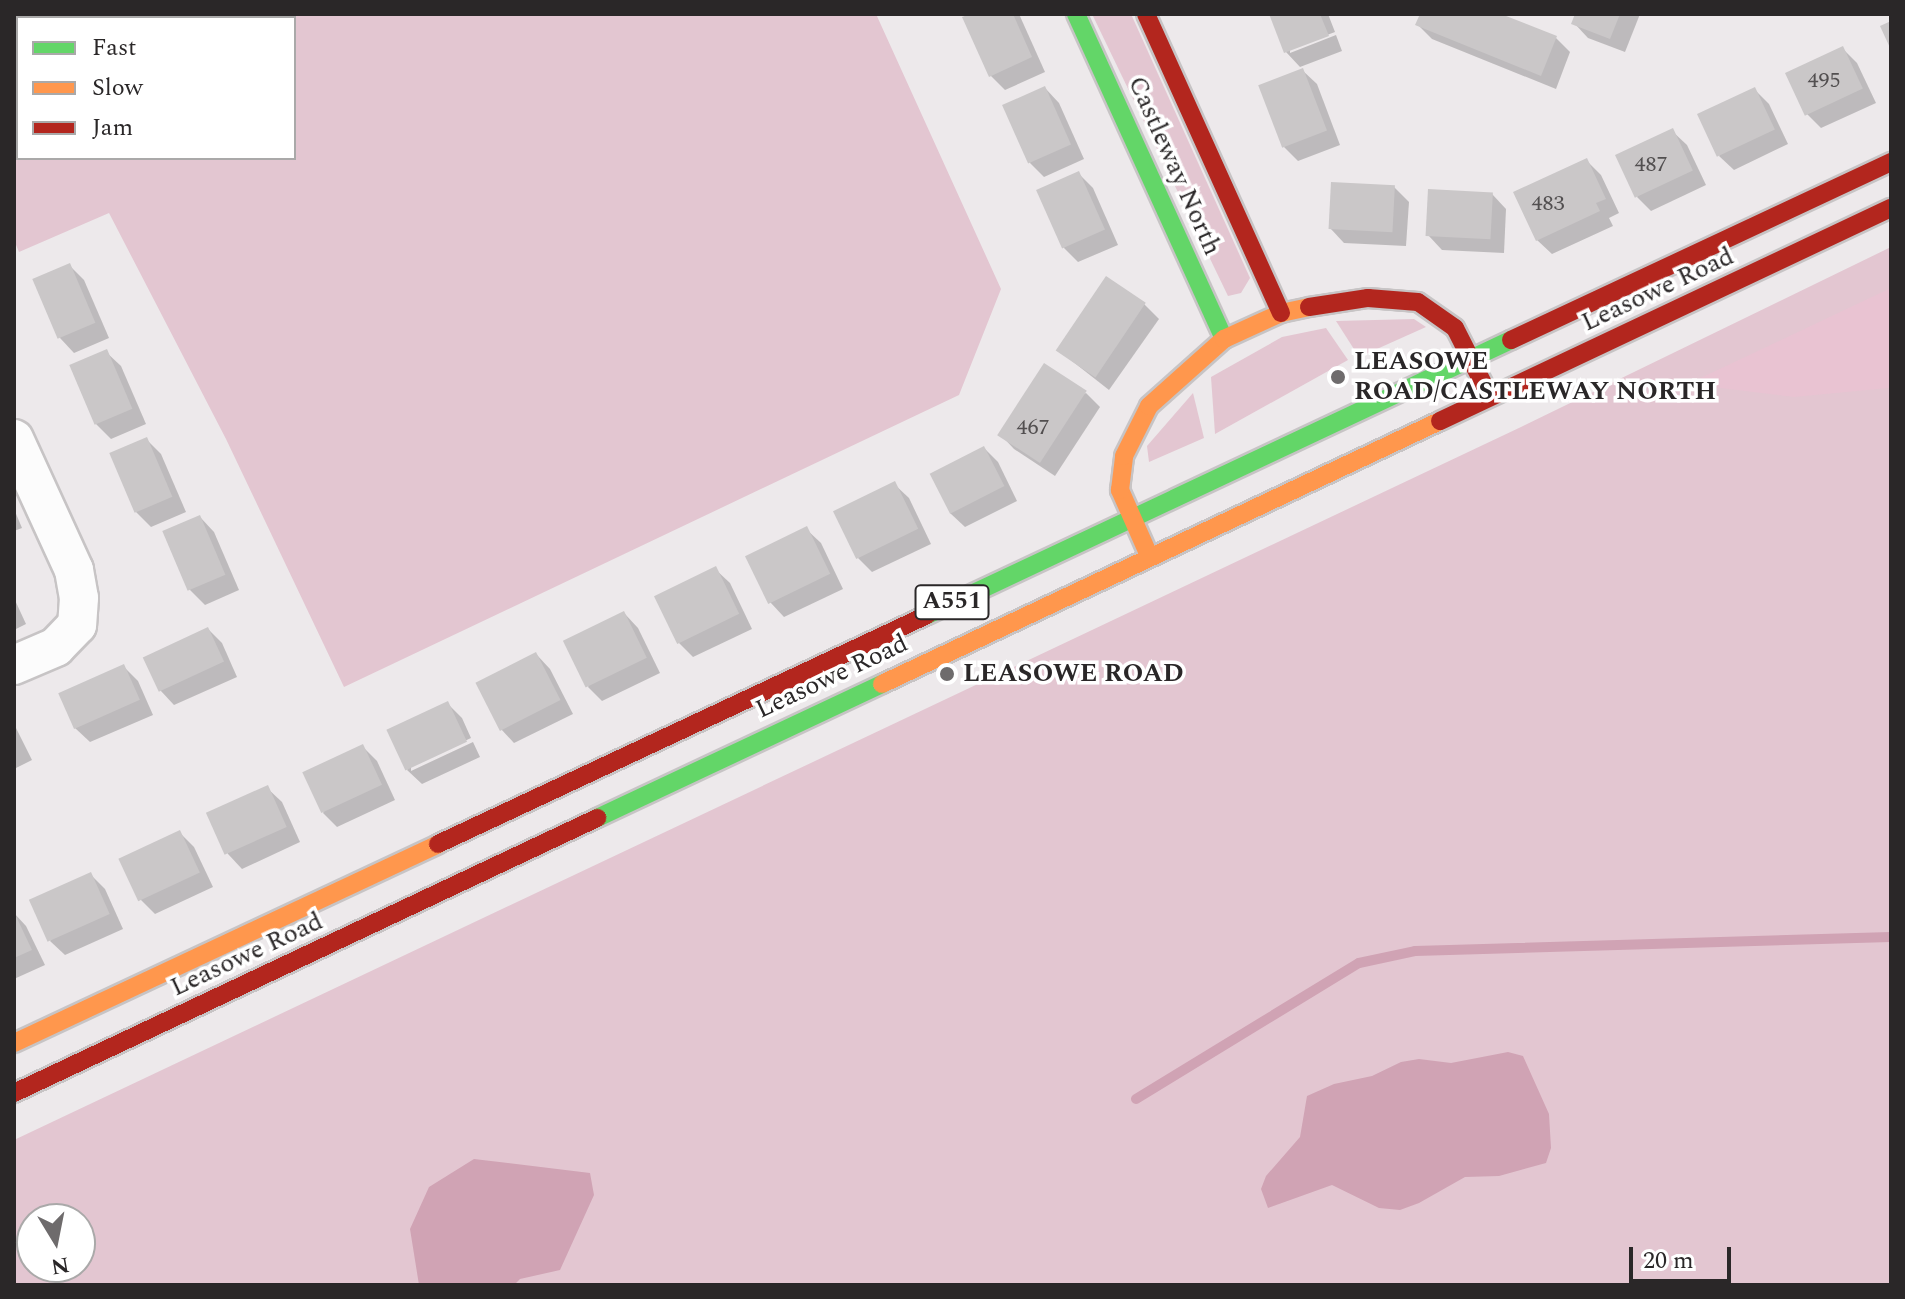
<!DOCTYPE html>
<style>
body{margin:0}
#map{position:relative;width:1905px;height:1299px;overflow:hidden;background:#ede9eb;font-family:Spectral,serif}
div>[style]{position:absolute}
.green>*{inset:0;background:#e3c6d1}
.forest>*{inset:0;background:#e9c3d2}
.water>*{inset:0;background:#d0a3b4}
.shadow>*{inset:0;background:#0003}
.stream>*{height:10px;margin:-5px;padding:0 5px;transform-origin:5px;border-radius:5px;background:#d0a3b4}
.building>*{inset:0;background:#cac7c8;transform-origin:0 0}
.roads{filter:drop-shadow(2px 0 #c7c4c5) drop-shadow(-2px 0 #c7c4c5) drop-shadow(0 2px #c7c4c5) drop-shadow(0 -2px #c7c4c5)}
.street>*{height:38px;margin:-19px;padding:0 19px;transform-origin:19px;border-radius:19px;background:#fcfcfc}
.fast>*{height:18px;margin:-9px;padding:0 9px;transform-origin:9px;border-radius:9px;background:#63d668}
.slow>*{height:18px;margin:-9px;padding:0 9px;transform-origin:9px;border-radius:9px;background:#ff974d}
.jam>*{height:18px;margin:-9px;padding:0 9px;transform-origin:9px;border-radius:9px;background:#b3261e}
.dots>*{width:22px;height:22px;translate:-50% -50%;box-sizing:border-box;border:4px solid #fff;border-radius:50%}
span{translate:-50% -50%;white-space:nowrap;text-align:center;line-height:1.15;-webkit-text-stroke:7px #fff;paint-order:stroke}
.number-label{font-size:22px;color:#524f50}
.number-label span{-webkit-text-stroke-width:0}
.shield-label span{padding:2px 6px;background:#fff;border:2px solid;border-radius:6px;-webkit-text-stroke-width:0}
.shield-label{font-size:24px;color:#2a2728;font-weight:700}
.street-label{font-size:26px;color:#2a2728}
.poi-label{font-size:26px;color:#2a2728;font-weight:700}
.left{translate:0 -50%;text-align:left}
.frame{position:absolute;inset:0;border:16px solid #2a2728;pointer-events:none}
.legend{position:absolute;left:16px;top:16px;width:280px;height:144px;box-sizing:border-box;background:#fff;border:2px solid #aaa9a9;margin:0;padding:10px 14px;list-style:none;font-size:24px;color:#2a2728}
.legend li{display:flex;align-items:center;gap:16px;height:40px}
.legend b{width:40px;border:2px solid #aaa9a9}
.north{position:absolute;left:16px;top:1203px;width:80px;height:80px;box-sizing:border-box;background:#fff;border:2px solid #aaa9a9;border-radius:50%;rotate:170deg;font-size:22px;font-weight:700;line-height:32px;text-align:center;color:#2a2728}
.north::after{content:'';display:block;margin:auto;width:28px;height:36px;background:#6e6b6c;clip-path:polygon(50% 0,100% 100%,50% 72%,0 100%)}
.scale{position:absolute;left:1629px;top:1247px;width:102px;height:36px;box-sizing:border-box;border:4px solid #2a2728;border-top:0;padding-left:10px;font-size:24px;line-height:28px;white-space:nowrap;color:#2a2728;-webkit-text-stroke:6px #fff;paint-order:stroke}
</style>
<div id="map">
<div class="green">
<div style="clip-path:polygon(evenodd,14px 14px,876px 14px,1001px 289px,959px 395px,344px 687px,226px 439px,109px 213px,19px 252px,14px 240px,14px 14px,294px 18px,294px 158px,18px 158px,18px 18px,294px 18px)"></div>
<div style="clip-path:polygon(1092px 14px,1131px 14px,1250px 278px,1241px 293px,1228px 296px)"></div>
<div style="clip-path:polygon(evenodd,1891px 247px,1891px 1285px,14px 1285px,14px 1140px,1521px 427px,1891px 247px,32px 1219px,80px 1219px,80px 1267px,32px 1267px,32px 1219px)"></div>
<div style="clip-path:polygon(1414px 319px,1426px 327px,1359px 357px,1336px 321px)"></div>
<div style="clip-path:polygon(1326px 328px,1348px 360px,1215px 434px,1211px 377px,1282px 337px)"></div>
<div style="clip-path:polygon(1193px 393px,1204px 438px,1149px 462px,1147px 446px)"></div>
</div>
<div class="forest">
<div style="clip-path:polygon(1891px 288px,1891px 387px,1888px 388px,1794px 397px,1688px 384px)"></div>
</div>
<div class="water">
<div style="clip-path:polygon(1508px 1052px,1523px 1056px,1549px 1114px,1551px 1148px,1546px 1163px,1499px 1176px,1465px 1177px,1419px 1203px,1400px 1210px,1379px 1208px,1332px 1185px,1268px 1208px,1261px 1189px,1266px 1176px,1300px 1137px,1307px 1096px,1334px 1084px,1372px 1076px,1401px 1062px,1419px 1059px,1451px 1063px)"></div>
<div style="clip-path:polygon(474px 1159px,590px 1173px,594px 1195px,560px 1270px,520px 1279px,514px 1285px,419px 1285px,410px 1229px,429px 1187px)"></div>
</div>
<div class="shadow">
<div style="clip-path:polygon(975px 14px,1019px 14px,1045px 72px,1005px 90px,990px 75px)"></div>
<div style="clip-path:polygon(1271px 14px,1328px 14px,1335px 32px,1290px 49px,1290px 53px,1336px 35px,1342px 51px,1300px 67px,1286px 52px)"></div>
<div style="clip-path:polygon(1422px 14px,1496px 14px,1556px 38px,1570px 52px,1556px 89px,1432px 39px,1418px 25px)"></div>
<div style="clip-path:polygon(1577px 14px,1640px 14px,1625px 52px,1588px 38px,1574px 23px)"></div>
<div style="clip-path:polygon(1842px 48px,1857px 63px,1876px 103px,1821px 128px,1807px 114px)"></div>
<div style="clip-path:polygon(1302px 70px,1317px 84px,1340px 145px,1298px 161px,1284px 147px)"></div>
<div style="clip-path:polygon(1045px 88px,1059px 103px,1084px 159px,1044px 177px,1030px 163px)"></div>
<div style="clip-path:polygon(1755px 90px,1769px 104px,1788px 144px,1734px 170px,1719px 156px)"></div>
<div style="clip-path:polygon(1672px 131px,1687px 145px,1706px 185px,1651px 211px,1637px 197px)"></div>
<div style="clip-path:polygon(1587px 161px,1601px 175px,1619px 213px,1609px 218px,1613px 226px,1552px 254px,1537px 240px)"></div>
<div style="clip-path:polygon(1078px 173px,1093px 188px,1118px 245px,1078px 262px,1064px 248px)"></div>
<div style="clip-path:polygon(1394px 187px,1409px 202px,1406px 246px,1344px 243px,1330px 228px)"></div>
<div style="clip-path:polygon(1492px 194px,1506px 209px,1504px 253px,1442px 250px,1428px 235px)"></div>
<div style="clip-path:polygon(69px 265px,84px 280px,109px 338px,74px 353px,60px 338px)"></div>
<div style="clip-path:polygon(1144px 304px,1159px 319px,1109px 390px,1058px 350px)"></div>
<div style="clip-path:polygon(106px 352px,121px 366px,146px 424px,111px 439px,96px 424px)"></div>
<div style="clip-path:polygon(1086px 393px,1100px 407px,1055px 476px,1014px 449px,1000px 434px)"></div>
<div style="clip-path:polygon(146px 439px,161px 454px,186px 512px,151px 527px,136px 512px)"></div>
<div style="clip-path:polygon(984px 448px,998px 462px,1017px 501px,965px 527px,950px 513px)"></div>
<div style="clip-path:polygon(894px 484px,909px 498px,931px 544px,872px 572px,858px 558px)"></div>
<div style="clip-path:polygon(14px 509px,22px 528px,14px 531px)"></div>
<div style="clip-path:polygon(200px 517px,214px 532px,239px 590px,205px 605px,190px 590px)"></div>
<div style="clip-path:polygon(806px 529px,821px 543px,843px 589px,784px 617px,770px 602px)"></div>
<div style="clip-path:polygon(715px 569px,730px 583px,752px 629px,693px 657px,679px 643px)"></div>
<div style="clip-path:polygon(14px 598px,26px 624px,14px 630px)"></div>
<div style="clip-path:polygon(624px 613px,638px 628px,660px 673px,602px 701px,588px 687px)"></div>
<div style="clip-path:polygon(208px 629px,222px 643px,237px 677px,174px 705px,160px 690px)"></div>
<div style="clip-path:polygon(536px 654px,550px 669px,573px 714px,514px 743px,500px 728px)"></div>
<div style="clip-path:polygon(123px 666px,138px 681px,153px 715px,90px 742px,75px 728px)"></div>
<div style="clip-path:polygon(447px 703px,462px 718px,471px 738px,411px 766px,411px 771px,473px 742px,480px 757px,422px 784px,407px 770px)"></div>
<div style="clip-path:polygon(14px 724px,32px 760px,14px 769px)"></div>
<div style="clip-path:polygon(362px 746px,377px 761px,395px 800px,337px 827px,323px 813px)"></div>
<div style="clip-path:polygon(267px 788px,282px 802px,300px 842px,242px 869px,228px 854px,209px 814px)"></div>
<div style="clip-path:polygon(180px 833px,194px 847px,213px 887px,155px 914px,140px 899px)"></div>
<div style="clip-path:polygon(90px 874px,105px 889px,123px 929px,65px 955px,50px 941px)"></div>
<div style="clip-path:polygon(14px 913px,26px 926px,45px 965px,14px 979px)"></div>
</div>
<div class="stream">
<div style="left:1136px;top:1099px;width:261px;rotate:-31.4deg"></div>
<div style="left:1359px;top:963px;width:57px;rotate:-12.1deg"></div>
<div style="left:1415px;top:951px;width:476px;rotate:-1.7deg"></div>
</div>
<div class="building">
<div style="clip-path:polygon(970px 14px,1013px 14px,1032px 57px,989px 77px,962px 17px)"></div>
<div style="clip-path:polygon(1269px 14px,1320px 14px,1329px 36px,1284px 53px)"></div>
<div style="clip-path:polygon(1420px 14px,1501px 14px,1557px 36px,1541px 76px,1415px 25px)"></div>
<div style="clip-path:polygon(1575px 14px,1620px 14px,1610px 39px,1571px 24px)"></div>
<div style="clip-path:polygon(1891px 21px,1891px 50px,1880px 26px)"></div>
<div style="left:1843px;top:46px;width:47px;height:64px;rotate:65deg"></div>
<div style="left:1303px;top:68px;width:67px;height:48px;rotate:69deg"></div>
<div style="left:1045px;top:86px;width:64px;height:47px;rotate:66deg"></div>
<div style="left:1755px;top:87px;width:47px;height:64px;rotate:65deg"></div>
<div style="left:1673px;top:128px;width:47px;height:64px;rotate:65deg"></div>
<div style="clip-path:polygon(1587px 158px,1606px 199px,1596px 203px,1600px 211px,1536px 241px,1513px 192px)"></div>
<div style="left:1079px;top:171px;width:64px;height:47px;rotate:66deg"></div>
<div style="left:1331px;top:182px;width:64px;height:47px;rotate:3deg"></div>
<div style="left:1428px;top:189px;width:65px;height:47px;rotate:3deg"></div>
<div style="left:70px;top:263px;width:65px;height:41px;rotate:67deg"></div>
<div style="left:1106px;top:276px;width:48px;height:90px;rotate:34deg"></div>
<div style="left:107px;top:349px;width:65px;height:41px;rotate:67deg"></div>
<div style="left:1044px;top:363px;width:51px;height:86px;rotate:33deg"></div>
<div style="left:147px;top:437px;width:65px;height:41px;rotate:67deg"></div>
<div style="left:984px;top:446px;width:45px;height:61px;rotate:63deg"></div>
<div style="left:895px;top:481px;width:53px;height:69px;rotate:64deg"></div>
<div style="left:200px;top:515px;width:65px;height:41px;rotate:67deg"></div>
<div style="left:807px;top:526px;width:53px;height:69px;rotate:64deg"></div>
<div style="left:716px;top:566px;width:53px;height:69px;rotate:64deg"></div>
<div style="left:624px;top:611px;width:52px;height:68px;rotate:64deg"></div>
<div style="left:208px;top:627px;width:38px;height:72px;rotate:65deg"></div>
<div style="left:536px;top:652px;width:54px;height:68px;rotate:63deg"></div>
<div style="left:124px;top:664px;width:39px;height:72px;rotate:66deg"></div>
<div style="left:448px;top:701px;width:45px;height:68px;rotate:65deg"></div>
<div style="left:363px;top:744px;width:45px;height:67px;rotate:65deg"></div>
<div style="left:268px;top:785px;width:46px;height:68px;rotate:66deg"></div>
<div style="left:180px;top:830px;width:47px;height:68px;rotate:65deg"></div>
<div style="left:91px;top:872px;width:46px;height:68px;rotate:66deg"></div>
<div style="clip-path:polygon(14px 912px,32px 950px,14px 958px)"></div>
</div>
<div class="roads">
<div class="street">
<div style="left:14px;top:439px;width:144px;rotate:65.4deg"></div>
<div style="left:74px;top:570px;width:28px;rotate:80deg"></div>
<div style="left:79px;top:598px;width:27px;rotate:94deg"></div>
<div style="left:77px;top:625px;width:30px;rotate:134deg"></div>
<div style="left:56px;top:647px;width:46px;rotate:156.8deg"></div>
</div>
<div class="fast">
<div style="left:1076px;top:14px;width:357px;rotate:65.5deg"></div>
<div style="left:927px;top:615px;width:646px;rotate:-25.22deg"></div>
<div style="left:597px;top:818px;width:315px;rotate:-25.2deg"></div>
</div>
<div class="slow">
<div style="left:1147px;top:551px;width:67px;rotate:-113.9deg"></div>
<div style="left:1120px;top:490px;width:34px;rotate:-83deg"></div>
<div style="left:1124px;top:456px;width:56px;rotate:-63.4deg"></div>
<div style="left:1149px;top:406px;width:101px;rotate:-41.8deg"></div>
<div style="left:1224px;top:339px;width:63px;rotate:-24.5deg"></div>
<div style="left:1281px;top:313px;width:29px;rotate:-12deg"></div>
<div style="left:882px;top:684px;width:617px;rotate:-25.24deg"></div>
<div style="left:14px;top:1043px;width:468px;rotate:-25.1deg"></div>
</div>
<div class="jam">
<div style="left:1146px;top:14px;width:328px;rotate:65.7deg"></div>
<div style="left:1309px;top:307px;width:60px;rotate:-8.7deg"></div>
<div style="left:1368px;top:298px;width:50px;rotate:4.6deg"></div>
<div style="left:1418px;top:302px;width:45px;rotate:35.1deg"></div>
<div style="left:1455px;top:328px;width:71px;rotate:63.1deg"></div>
<div style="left:1511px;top:340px;width:420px;rotate:-25.1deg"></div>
<div style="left:1440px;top:421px;width:499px;rotate:-25.3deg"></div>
<div style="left:438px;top:844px;width:540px;rotate:-25.09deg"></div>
<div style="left:14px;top:1093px;width:645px;rotate:-25.25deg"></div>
</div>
</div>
<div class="dots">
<div style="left:1338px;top:377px;background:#6e6b6c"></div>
<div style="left:947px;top:674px;background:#6e6b6c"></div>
</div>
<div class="number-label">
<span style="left:1824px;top:81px">495</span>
<span style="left:1651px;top:165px">487</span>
<span style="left:1548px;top:204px">483</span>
<span style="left:1033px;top:428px">467</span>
</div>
<div class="shield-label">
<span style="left:952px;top:602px">A551</span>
</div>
<div class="street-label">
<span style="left:1174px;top:166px;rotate:66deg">Castleway North</span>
<span style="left:1658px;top:290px;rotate:-25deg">Leasowe Road</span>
<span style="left:832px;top:677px;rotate:-25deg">Leasowe Road</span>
<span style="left:247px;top:955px;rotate:-25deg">Leasowe Road</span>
</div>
<div class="poi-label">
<span class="left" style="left:1354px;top:377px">LEASOWE<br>ROAD/CASTLEWAY NORTH</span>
<span class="left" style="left:963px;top:674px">LEASOWE ROAD</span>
</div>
<div class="frame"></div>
<ul class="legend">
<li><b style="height:10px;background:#63d668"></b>Fast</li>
<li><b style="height:10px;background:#ff974d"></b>Slow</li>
<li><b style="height:10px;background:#b3261e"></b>Jam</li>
</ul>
<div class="north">N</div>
<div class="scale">20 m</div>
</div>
